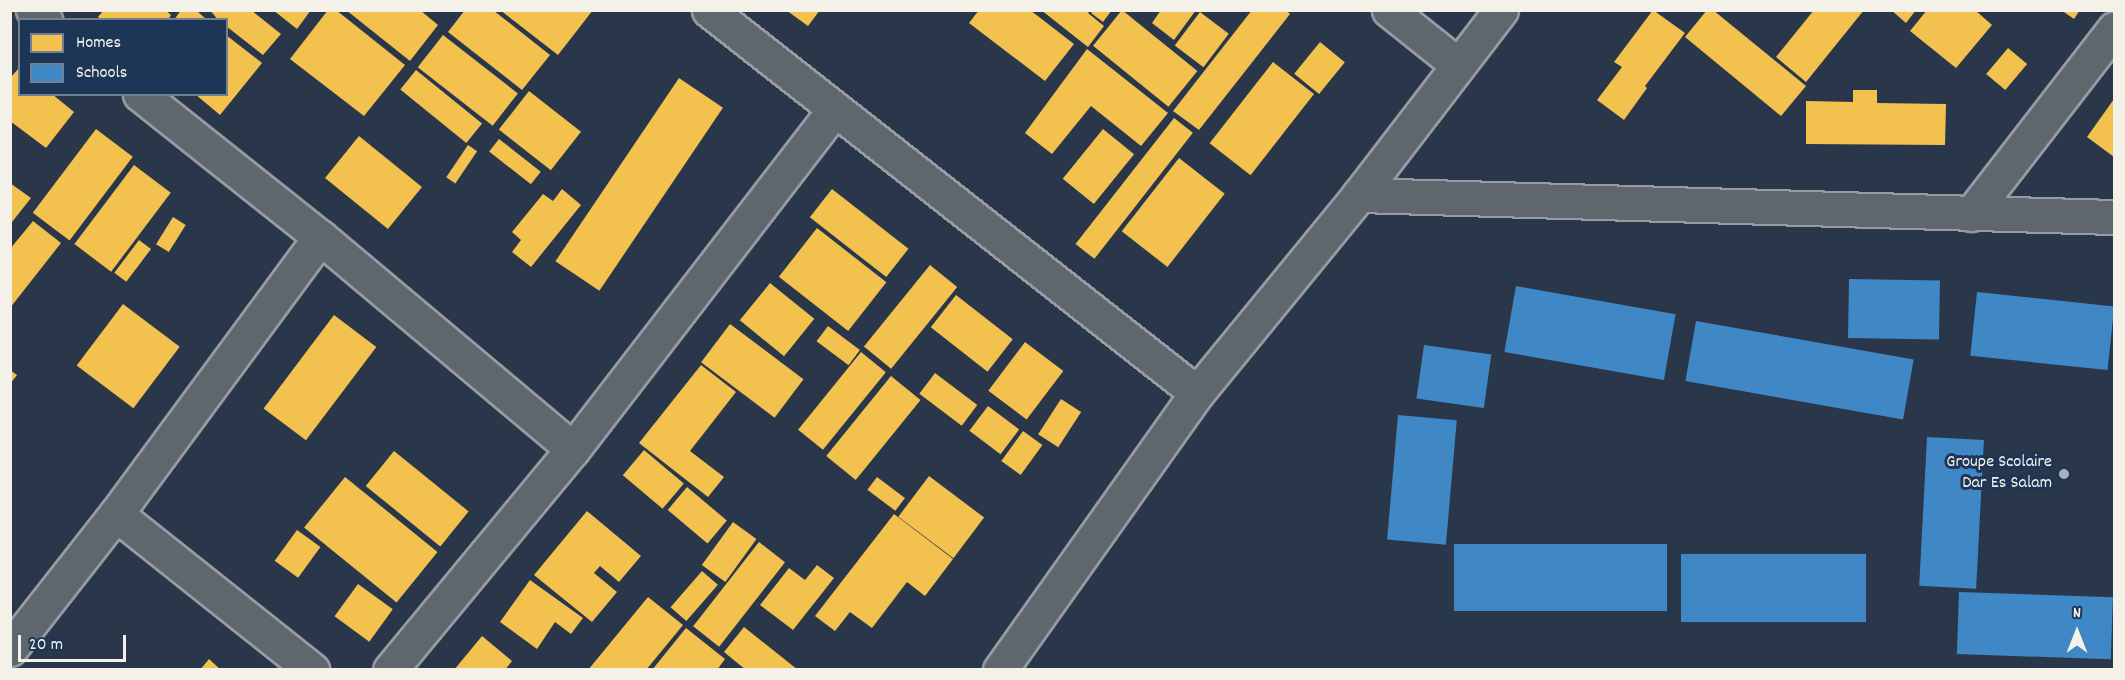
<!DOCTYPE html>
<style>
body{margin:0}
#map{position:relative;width:2125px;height:680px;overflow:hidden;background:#2a374a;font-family:Dekko,sans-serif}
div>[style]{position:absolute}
.homes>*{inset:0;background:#f2c14e;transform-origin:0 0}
.schools>*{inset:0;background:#3f88c5;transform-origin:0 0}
.roads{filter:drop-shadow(2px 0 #979ca3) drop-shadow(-2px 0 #979ca3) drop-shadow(0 2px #979ca3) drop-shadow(0 -2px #979ca3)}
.minor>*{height:33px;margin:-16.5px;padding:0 16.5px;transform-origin:16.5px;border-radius:16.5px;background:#60666e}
.dots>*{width:16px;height:16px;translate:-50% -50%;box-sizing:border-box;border:3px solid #1d3557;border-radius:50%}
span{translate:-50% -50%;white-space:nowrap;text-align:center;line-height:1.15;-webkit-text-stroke:6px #1d3557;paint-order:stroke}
.poi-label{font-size:18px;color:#f4f1e8}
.right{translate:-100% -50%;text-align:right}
.frame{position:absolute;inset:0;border:12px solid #f4f1e8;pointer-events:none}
.legend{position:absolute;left:18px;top:18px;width:210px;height:78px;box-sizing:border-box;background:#1d3557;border:2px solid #738091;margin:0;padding:8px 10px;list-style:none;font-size:18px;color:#f4f1e8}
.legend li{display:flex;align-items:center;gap:12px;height:30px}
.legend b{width:30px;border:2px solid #738091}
.north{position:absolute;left:2047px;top:602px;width:60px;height:60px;-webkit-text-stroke:4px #1d3557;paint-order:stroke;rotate:0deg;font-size:16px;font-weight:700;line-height:24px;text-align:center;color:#f4f1e8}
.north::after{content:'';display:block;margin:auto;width:21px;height:27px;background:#f4f1e8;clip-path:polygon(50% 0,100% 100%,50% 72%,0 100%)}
.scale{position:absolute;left:18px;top:635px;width:108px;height:27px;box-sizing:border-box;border:3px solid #f4f1e8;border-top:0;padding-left:8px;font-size:18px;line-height:21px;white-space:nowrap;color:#f4f1e8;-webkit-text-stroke:4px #1d3557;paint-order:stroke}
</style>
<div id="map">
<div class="homes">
<div style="clip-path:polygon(104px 10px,165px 10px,171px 15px,168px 20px,101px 20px,98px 17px)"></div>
<div style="clip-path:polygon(181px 10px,196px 10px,207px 20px,174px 20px)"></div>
<div style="clip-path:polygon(210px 10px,251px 10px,281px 34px,263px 55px,226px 26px,226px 20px,218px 20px)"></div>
<div style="clip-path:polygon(273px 10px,311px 10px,297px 29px)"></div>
<div style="clip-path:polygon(328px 10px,336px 10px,405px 65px,364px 116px,290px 59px)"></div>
<div style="clip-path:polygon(346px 10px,420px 10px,438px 25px,410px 61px)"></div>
<div style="clip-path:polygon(465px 10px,493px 10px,550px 55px,522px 90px,448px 32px)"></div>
<div style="clip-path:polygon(500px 10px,593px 10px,558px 55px)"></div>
<div style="clip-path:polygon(786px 10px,820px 10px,808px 26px)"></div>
<div style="clip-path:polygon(979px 10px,1030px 10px,1074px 44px,1045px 81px,969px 23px)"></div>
<div style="clip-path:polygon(1041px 10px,1091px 10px,1088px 13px,1104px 26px,1088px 47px)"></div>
<div style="clip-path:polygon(1094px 10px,1112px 10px,1103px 22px,1091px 13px)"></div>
<div style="left:1122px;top:10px;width:97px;height:46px;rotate:39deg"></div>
<div style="clip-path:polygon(1161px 10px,1196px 10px,1174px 40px,1152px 23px)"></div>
<div style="clip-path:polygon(1252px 10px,1286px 10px,1290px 14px,1199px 130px,1173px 111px)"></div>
<div style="clip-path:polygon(1653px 10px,1685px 33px,1645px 86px,1647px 88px,1624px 120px,1597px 100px,1622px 67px,1614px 62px)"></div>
<div style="clip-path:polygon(1707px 10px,1713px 10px,1806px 86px,1781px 116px,1685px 37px)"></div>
<div style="clip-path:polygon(1814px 10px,1864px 10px,1806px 82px,1776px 57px)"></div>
<div style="clip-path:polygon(1891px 10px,1916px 10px,1906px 23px)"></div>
<div style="clip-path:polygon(1927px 10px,1975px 10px,1992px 25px,1956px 68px,1910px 31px)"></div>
<div style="clip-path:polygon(2061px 10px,2080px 10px,2074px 19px)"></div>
<div style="left:1200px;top:12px;width:36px;height:42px;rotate:37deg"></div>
<div style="clip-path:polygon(226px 35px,262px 63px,220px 115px,195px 94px,226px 94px)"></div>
<div style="left:443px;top:35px;width:95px;height:41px;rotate:38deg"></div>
<div style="left:1320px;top:42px;width:32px;height:41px;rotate:39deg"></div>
<div style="left:2008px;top:48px;width:25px;height:34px;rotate:40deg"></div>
<div style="clip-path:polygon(1087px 49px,1168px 113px,1141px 146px,1091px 106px,1052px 154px,1025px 133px)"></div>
<div style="left:1273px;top:62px;width:52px;height:103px;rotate:38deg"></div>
<div style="clip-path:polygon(20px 67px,20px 94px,52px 94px,74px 112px,46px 148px,10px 121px,10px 78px)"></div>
<div style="left:416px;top:70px;width:85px;height:25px;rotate:39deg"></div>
<div style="left:679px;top:78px;width:53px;height:221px;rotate:34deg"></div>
<div style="clip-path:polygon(1853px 90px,1877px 90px,1877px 103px,1946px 104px,1945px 145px,1806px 144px,1806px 101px,1853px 102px)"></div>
<div style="left:529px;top:91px;width:66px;height:49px;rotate:38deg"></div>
<div style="clip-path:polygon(2114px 99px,2114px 157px,2087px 137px)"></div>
<div style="left:1174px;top:118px;width:24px;height:160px;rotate:38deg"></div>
<div style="left:96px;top:129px;width:46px;height:105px;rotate:37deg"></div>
<div style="left:1103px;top:129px;width:40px;height:64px;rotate:39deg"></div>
<div style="left:359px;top:136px;width:81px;height:54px;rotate:39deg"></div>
<div style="left:499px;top:139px;width:53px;height:16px;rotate:38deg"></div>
<div style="left:468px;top:145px;width:11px;height:39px;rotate:34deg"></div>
<div style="left:1179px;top:158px;width:58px;height:93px;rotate:38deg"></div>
<div style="left:134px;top:165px;width:46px;height:99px;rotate:37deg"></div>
<div style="clip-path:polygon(10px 183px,31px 198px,12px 222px,10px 220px)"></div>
<div style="clip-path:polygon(562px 189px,581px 205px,531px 267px,512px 252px,521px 240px,512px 232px,543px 194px,553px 201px)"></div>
<div style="left:832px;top:189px;width:97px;height:36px;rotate:38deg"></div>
<div style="left:173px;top:217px;width:15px;height:32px;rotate:32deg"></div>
<div style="clip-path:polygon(33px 221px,61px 243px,10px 308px,10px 249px)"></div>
<div style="left:817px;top:228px;width:88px;height:62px;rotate:38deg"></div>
<div style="left:139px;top:240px;width:15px;height:41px;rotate:37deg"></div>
<div style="left:930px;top:265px;width:35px;height:105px;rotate:39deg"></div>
<div style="left:770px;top:283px;width:57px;height:48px;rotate:39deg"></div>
<div style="left:956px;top:295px;width:72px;height:41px;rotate:38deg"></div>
<div style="left:123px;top:304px;width:71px;height:77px;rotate:37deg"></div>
<div style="left:334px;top:315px;width:53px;height:117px;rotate:37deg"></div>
<div style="left:730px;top:324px;width:92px;height:48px;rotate:37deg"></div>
<div style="left:828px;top:326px;width:40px;height:19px;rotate:37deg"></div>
<div style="left:1025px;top:342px;width:48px;height:61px;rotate:37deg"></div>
<div style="left:861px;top:352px;width:32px;height:100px;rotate:39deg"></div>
<div style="clip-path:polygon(701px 365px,736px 392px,690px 451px,724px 477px,708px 497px,639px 443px)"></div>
<div style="clip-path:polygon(10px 370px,17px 375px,10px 384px)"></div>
<div style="left:935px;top:373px;width:53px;height:26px;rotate:37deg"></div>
<div style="left:891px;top:376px;width:38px;height:103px;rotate:39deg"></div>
<div style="left:1061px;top:399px;width:24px;height:42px;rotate:33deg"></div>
<div style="left:988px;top:406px;width:39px;height:31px;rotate:37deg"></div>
<div style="left:1023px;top:431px;width:24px;height:37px;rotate:36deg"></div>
<div style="left:644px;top:450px;width:52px;height:33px;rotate:40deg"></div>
<div style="left:394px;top:451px;width:96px;height:45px;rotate:39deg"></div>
<div style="left:929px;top:476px;width:69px;height:51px;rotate:37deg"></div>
<div style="left:345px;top:477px;width:119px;height:65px;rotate:39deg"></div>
<div style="left:877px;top:477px;width:35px;height:16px;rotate:37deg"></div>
<div style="left:687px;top:487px;width:52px;height:30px;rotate:40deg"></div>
<div style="clip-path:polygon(587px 511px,641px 556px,619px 582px,600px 566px,594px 573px,617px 592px,592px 622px,534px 575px)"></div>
<div style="clip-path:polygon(894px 514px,953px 559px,925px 596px,907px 582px,872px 628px,850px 612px,835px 631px,815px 616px)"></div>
<div style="left:733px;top:522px;width:29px;height:53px;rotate:36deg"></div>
<div style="left:297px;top:530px;width:29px;height:38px;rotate:36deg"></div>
<div style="left:759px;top:542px;width:33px;height:107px;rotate:38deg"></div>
<div style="clip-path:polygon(817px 565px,834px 578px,793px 630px,760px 605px,789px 568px,805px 580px)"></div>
<div style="left:702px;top:571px;width:21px;height:48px;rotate:41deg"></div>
<div style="clip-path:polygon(530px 580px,583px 618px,571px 634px,555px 622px,537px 649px,500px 622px)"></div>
<div style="left:358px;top:584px;width:43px;height:40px;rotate:36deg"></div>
<div style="clip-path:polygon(648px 597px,683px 625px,646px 670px,588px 670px)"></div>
<div style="clip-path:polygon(744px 627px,798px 670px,746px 670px,724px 652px)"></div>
<div style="clip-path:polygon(686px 628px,725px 659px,717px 670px,652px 670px)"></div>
<div style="clip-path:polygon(482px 636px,512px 661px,505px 670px,454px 670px)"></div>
<div style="clip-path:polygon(209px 659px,221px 670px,200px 670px)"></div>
</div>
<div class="schools">
<div style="left:1849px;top:279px;width:91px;height:59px;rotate:1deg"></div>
<div style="left:1516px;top:286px;width:162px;height:67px;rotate:10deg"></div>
<div style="left:1977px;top:292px;width:138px;height:64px;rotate:6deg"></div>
<div style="left:1696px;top:321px;width:221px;height:61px;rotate:10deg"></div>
<div style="left:1424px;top:345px;width:68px;height:54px;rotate:8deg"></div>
<div style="left:1398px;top:415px;width:59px;height:125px;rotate:5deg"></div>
<div style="left:1927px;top:437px;width:57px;height:149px;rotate:3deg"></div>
<div style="left:1454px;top:544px;width:213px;height:67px"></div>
<div style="left:1681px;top:554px;width:185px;height:68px"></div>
<div style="left:1959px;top:592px;width:154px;height:62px;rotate:2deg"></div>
</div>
<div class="roads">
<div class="minor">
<div style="left:33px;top:10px;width:16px;rotate:40deg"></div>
<div style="left:709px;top:10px;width:620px;rotate:38.13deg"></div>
<div style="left:1389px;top:10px;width:88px;rotate:38.6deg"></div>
<div style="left:140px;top:94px;width:230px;rotate:38.5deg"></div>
<div style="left:320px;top:237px;width:330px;rotate:40deg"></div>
<div style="left:1359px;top:195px;width:755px;rotate:1.67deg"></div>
<div style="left:1971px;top:214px;width:234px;rotate:-52.3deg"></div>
<div style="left:116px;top:514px;width:251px;rotate:38.5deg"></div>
<div style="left:10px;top:649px;width:172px;rotate:-51.9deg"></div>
<div style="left:116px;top:514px;width:344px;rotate:-53.6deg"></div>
<div style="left:390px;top:670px;width:287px;rotate:-50.4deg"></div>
<div style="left:573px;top:449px;width:429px;rotate:-52.4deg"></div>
<div style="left:1000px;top:670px;width:340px;rotate:-54.6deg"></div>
<div style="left:1197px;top:393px;width:256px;rotate:-50.7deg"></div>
<div style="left:1359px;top:195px;width:233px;rotate:-52.5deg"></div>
</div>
</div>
<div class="dots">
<div style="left:2064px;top:474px;background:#adb0b1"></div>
</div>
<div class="poi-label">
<span class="right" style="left:2052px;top:474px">Groupe Scolaire<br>Dar Es Salam</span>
</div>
<div class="frame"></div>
<ul class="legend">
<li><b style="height:16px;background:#f2c14e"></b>Homes</li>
<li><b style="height:16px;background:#3f88c5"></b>Schools</li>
</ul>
<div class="north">N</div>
<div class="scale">20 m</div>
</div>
